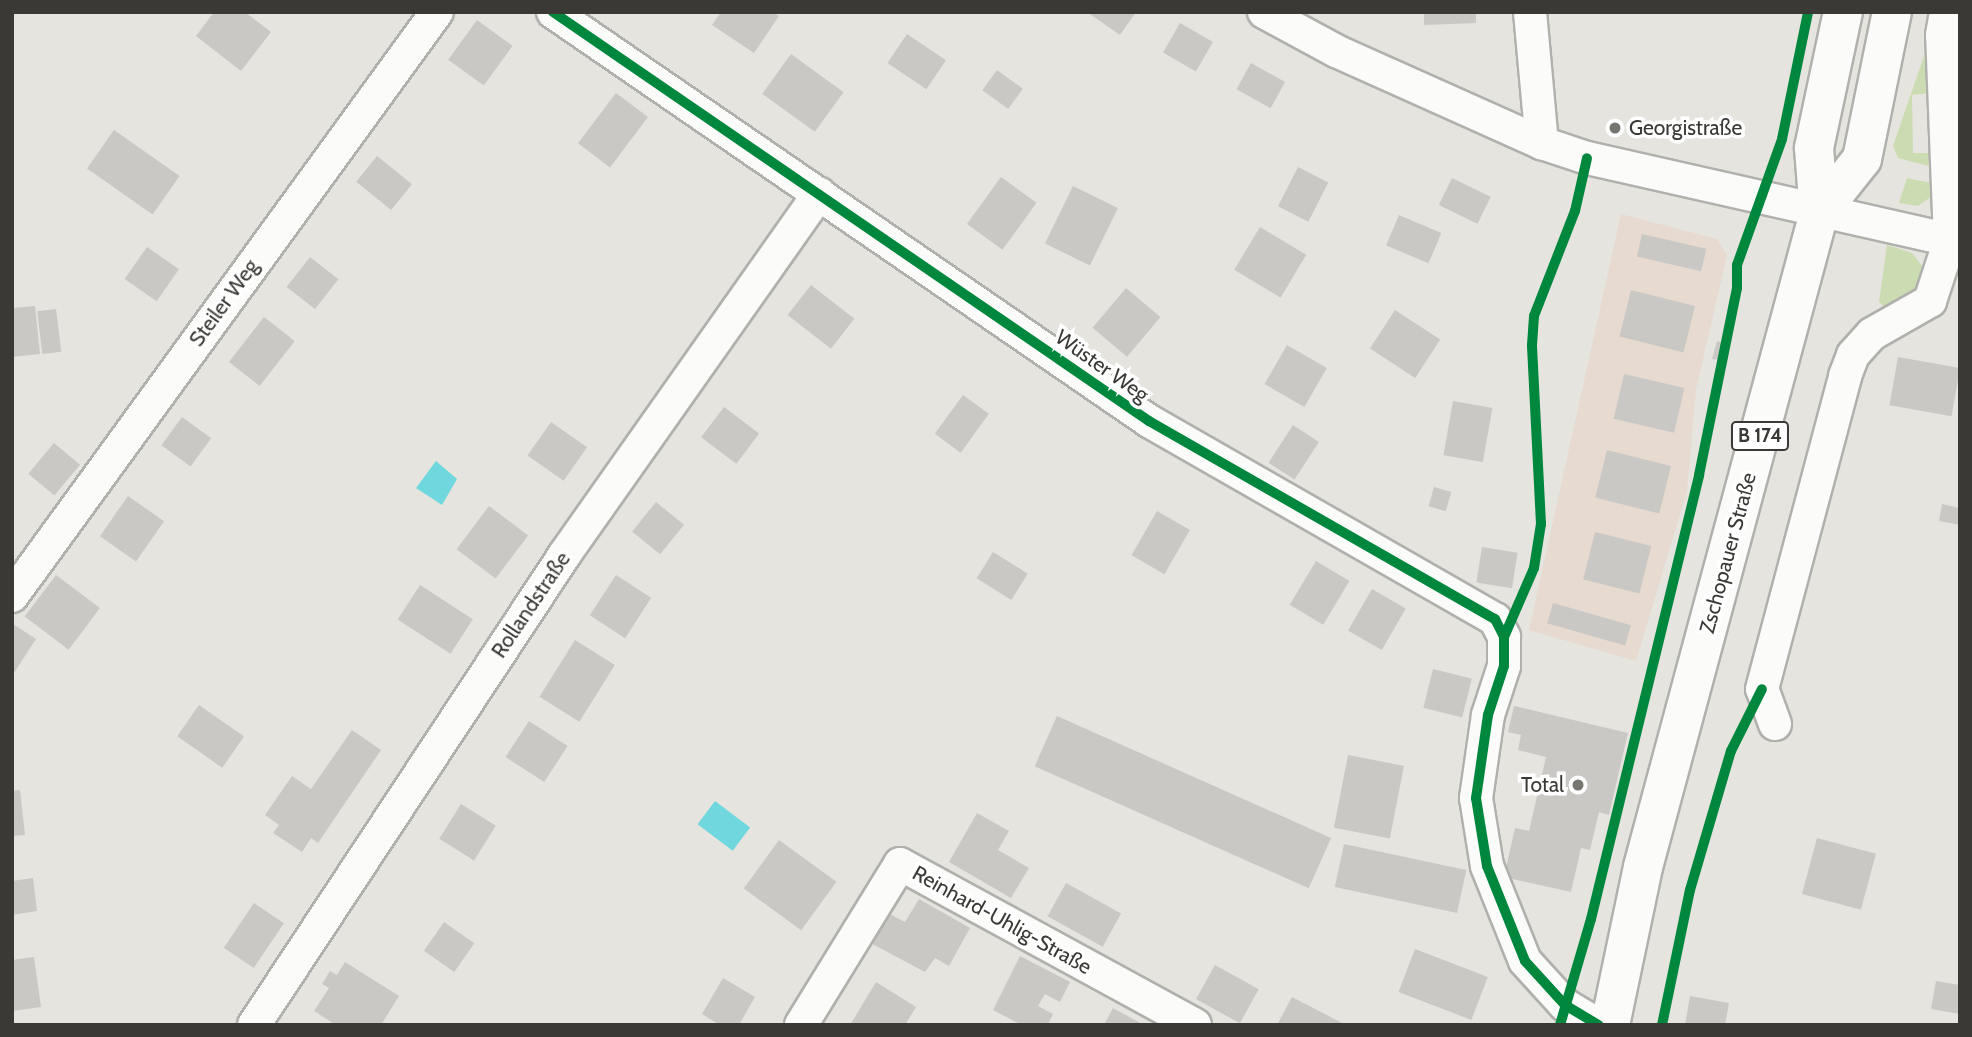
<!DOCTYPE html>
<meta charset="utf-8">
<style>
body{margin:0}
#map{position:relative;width:1972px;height:1037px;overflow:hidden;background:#e5e4df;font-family:Cabin,sans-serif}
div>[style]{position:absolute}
.industrial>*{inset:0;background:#e6dad1}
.green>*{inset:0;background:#cbdbb2}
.water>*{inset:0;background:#70d7df;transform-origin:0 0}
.building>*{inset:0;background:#cac8c5;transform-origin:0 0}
.roads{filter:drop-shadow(2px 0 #b0b0ac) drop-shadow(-2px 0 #b0b0ac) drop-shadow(0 2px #b0b0ac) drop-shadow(0 -2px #b0b0ac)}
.minor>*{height:32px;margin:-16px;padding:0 16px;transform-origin:16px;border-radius:16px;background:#fbfbfa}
.major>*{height:38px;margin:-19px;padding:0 19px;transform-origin:19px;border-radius:19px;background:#fbfbfa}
.cycleway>*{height:10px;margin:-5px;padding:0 5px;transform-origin:5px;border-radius:5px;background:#00873e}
.dots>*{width:19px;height:19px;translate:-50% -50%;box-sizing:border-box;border:4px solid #fff;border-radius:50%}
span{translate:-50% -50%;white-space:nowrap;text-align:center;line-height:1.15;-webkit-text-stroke:7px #fff;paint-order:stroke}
.shield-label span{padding:2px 5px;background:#fff;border:2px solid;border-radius:5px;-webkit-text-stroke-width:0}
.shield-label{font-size:19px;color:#3a3935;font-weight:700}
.poi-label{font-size:21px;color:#3a3935}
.left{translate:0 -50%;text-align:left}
.right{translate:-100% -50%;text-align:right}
.street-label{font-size:21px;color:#3a3935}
.frame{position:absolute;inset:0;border:14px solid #3a3935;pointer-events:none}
</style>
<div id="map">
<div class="industrial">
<div style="clip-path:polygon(1621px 214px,1717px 239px,1727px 255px,1696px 390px,1687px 491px,1636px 661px,1529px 630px)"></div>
</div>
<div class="green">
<div style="clip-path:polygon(1934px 27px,1933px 93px,1912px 95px,1913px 153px,1935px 153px,1932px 167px,1898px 158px,1893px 146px)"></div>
<div style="clip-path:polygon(1907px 178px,1936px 184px,1935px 194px,1918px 206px,1899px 203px)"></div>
<div style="clip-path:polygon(1887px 245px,1912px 253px,1926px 271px,1926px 287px,1887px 309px,1879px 302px)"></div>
</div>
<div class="water">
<div style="clip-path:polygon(436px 461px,457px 479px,442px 505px,416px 488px)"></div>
<div style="left:715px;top:801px;width:44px;height:29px;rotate:37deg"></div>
</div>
<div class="building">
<div style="clip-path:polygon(214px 12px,245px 12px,271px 32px,241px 71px,196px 36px)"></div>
<div style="clip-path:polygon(721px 12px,773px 12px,779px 16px,754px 53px,712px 25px)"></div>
<div style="clip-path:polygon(1087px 12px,1136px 12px,1120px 35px)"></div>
<div style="clip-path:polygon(1424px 12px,1476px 12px,1476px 23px,1424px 25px)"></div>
<div style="left:477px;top:20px;width:44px;height:49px;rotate:36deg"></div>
<div style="left:1180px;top:23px;width:38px;height:34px;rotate:30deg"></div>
<div style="left:907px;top:34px;width:47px;height:35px;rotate:34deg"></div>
<div style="left:791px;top:54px;width:65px;height:49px;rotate:36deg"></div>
<div style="left:1251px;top:63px;width:39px;height:30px;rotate:29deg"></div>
<div style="left:997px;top:70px;width:32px;height:25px;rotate:36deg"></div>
<div style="left:616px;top:93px;width:40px;height:63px;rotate:37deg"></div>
<div style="left:114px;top:130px;width:80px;height:47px;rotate:35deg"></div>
<div style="left:377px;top:156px;width:45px;height:33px;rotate:39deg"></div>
<div style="left:1298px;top:167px;width:34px;height:44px;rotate:27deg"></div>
<div style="left:1001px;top:177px;width:44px;height:58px;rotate:36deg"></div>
<div style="left:1452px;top:178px;width:43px;height:30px;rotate:26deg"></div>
<div style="left:1073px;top:186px;width:50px;height:64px;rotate:26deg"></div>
<div style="left:1399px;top:215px;width:46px;height:33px;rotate:23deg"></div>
<div style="left:1260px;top:227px;width:54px;height:50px;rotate:31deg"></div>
<div style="left:1642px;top:234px;width:66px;height:23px;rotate:13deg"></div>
<div style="left:147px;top:247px;width:39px;height:39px;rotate:35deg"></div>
<div style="left:310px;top:257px;width:36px;height:38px;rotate:38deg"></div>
<div style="left:811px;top:285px;width:55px;height:38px;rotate:38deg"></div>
<div style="left:1126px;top:288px;width:45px;height:52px;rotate:40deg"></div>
<div style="left:1631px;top:290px;width:66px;height:48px;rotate:14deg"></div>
<div style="clip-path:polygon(35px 306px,40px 354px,12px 357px,12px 308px)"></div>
<div style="left:56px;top:309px;width:43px;height:19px;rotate:83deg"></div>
<div style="left:1395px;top:310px;width:54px;height:46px;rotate:33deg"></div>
<div style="left:264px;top:317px;width:39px;height:57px;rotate:38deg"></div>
<div style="clip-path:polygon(1717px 341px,1723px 343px,1719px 360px,1712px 359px)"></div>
<div style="left:1287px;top:345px;width:46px;height:45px;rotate:30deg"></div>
<div style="left:1898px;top:357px;width:63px;height:49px;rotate:10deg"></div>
<div style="left:1624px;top:374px;width:62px;height:46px;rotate:13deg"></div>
<div style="left:963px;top:395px;width:32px;height:48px;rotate:36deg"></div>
<div style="left:1453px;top:401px;width:40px;height:55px;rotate:10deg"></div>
<div style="left:724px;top:407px;width:44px;height:38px;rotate:37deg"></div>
<div style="left:182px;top:417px;width:36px;height:35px;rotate:36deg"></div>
<div style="left:551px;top:422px;width:44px;height:41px;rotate:35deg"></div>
<div style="left:1293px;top:425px;width:31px;height:45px;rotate:33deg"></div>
<div style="left:54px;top:443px;width:34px;height:40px;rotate:40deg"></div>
<div style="left:1607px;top:450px;width:66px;height:49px;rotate:14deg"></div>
<div style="left:1434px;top:487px;width:18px;height:20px;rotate:16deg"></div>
<div style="left:128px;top:496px;width:44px;height:49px;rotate:35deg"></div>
<div style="left:656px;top:502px;width:36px;height:38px;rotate:39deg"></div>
<div style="clip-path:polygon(1942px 504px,1960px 508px,1960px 525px,1939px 521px)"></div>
<div style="left:489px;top:506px;width:49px;height:54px;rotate:37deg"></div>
<div style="left:1157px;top:511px;width:38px;height:51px;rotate:30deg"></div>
<div style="left:1595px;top:532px;width:58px;height:49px;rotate:14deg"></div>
<div style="left:1482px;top:547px;width:36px;height:36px;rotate:9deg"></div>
<div style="left:993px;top:552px;width:41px;height:31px;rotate:32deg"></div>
<div style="left:1316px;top:561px;width:39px;height:51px;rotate:31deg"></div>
<div style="left:56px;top:575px;width:55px;height:52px;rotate:37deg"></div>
<div style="left:616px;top:575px;width:42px;height:48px;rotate:33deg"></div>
<div style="left:420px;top:585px;width:63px;height:41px;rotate:33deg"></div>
<div style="left:1372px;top:589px;width:39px;height:48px;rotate:30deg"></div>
<div style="left:1553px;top:603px;width:81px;height:21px;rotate:16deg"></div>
<div style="clip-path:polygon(13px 624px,36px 639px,12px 676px,12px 626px)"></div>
<div style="left:575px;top:640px;width:47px;height:67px;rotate:32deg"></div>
<div style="left:1433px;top:669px;width:40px;height:40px;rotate:14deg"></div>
<div style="left:199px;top:705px;width:55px;height:38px;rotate:35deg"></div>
<div style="clip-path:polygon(1514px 706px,1628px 733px,1609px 815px,1599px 812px,1590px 850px,1581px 848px,1571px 892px,1504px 877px,1515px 828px,1529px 831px,1546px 757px,1518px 750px,1521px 735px,1508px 732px)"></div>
<div style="left:1057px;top:716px;width:300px;height:55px;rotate:24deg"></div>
<div style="left:529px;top:721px;width:46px;height:43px;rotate:33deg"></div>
<div style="clip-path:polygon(352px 730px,381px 750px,318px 843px,311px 838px,302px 852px,273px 833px,279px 825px,265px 815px,292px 776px,311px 789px)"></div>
<div style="left:1348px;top:755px;width:57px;height:74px;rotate:11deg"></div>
<div style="clip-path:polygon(20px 790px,25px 835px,12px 836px,12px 791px)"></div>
<div style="left:461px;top:804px;width:41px;height:41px;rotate:32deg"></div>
<div style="clip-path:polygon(977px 813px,1009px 831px,998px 850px,1029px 868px,1011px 898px,949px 862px)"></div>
<div style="left:1817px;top:838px;width:61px;height:58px;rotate:15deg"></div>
<div style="left:779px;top:840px;width:71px;height:60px;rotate:36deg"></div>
<div style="left:1344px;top:844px;width:125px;height:44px;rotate:12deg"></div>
<div style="clip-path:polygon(33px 878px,37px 911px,12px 915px,12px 881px)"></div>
<div style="left:1066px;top:883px;width:63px;height:38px;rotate:29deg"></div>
<div style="clip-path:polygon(919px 899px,970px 928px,949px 966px,935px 958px,925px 972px,865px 940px,882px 910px,905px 922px)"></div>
<div style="left:254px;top:903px;width:36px;height:54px;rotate:34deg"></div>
<div style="left:444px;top:922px;width:37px;height:35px;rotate:35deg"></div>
<div style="left:1415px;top:949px;width:78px;height:46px;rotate:21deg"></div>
<div style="clip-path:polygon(1020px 956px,1070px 982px,1060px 1002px,1045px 994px,1038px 1006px,1053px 1014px,1048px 1025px,1022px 1025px,993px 1010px)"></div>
<div style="clip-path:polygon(34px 957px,41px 1007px,12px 1011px,12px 960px)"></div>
<div style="clip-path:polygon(345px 962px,399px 996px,381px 1025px,336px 1025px,314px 1011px,329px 988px,322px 984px,330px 971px,337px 975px)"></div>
<div style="left:1215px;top:965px;width:50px;height:39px;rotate:29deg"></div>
<div style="clip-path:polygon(723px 978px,755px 997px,739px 1025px,720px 1025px,702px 1014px)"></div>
<div style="clip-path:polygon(1936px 981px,1960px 985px,1960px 1014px,1931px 1009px)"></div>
<div style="clip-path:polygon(876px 982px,916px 1007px,905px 1025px,850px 1025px)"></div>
<div style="clip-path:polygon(1690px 996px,1729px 1003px,1725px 1025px,1685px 1025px)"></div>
<div style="clip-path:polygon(1292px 997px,1346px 1025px,1277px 1025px)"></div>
<div style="clip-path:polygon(1113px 1008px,1144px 1025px,1104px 1025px)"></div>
</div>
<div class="roads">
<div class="minor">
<div style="left:553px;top:12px;width:723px;rotate:34.46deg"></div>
<div style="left:1149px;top:421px;width:399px;rotate:29.8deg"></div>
<div style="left:1495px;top:619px;width:20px;rotate:63deg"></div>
<div style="left:1504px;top:637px;width:29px;rotate:90deg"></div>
<div style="left:1504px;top:666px;width:52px;rotate:108.1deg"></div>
<div style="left:1488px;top:715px;width:84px;rotate:98.2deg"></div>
<div style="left:1476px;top:798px;width:69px;rotate:80.8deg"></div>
<div style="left:1487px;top:866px;width:102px;rotate:68.2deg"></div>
<div style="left:1525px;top:961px;width:59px;rotate:47.7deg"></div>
<div style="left:1565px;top:1005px;width:39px;rotate:31deg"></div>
<div style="left:1264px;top:12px;width:82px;rotate:28.4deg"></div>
<div style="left:1336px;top:51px;width:226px;rotate:24.1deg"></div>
<div style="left:1542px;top:143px;width:47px;rotate:18.4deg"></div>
<div style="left:1587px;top:158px;width:372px;rotate:12.7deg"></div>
<div style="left:1530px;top:12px;width:132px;rotate:84.8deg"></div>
<div style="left:12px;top:596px;width:722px;rotate:-53.96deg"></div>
<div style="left:1775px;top:724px;width:37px;rotate:-110deg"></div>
<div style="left:1762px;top:689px;width:324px;rotate:-75.1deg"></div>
<div style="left:1845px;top:376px;width:22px;rotate:-69deg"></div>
<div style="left:1853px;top:355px;width:28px;rotate:-48deg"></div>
<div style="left:1872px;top:334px;width:67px;rotate:-29.6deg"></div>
<div style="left:1930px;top:301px;width:64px;rotate:-71.8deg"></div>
<div style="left:1950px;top:240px;width:205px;rotate:-92.2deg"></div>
<div style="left:1942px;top:35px;width:23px;rotate:-80deg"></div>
<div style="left:254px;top:1025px;width:564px;rotate:-56.56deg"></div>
<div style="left:565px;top:554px;width:441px;rotate:-54.8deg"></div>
<div style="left:801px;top:1025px;width:189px;rotate:-58.4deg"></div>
<div style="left:900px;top:864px;width:336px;rotate:28.6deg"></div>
</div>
<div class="major">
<div style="left:1819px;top:213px;width:69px;rotate:-51.5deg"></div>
<div style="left:1862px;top:159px;width:150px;rotate:-78.5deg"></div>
<div style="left:1610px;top:1025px;width:161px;rotate:-78.2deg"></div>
<div style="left:1643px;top:867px;width:677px;rotate:-74.94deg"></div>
<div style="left:1819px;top:213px;width:65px;rotate:-94.4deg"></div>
<div style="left:1814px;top:148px;width:139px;rotate:-78deg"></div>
</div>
</div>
<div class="cycleway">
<div style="left:553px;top:12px;width:723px;rotate:34.46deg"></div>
<div style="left:1149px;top:421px;width:399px;rotate:29.8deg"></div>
<div style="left:1495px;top:619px;width:20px;rotate:63deg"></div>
<div style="left:1504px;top:637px;width:29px;rotate:90deg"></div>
<div style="left:1504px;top:666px;width:52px;rotate:108.1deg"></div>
<div style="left:1488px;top:715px;width:84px;rotate:98.2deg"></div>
<div style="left:1476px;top:798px;width:69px;rotate:80.8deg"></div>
<div style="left:1487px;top:866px;width:102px;rotate:68.2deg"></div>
<div style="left:1525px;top:961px;width:59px;rotate:47.7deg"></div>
<div style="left:1565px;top:1005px;width:39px;rotate:31deg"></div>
<div style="left:1504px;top:637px;width:75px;rotate:-66.5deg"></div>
<div style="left:1534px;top:568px;width:45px;rotate:-81deg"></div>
<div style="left:1541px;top:524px;width:179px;rotate:-92.9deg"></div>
<div style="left:1532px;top:345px;width:29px;rotate:-86deg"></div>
<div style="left:1534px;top:316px;width:113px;rotate:-68.7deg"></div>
<div style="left:1575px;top:211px;width:54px;rotate:-77.2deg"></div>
<div style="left:1560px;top:1025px;width:110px;rotate:-73.7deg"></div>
<div style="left:1591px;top:919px;width:457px;rotate:-76.3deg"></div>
<div style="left:1699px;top:475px;width:191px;rotate:-78.5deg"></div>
<div style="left:1737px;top:288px;width:23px;rotate:-90deg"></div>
<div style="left:1737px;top:265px;width:134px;rotate:-70.3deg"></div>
<div style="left:1782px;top:139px;width:130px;rotate:-78.4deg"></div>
<div style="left:1662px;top:1025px;width:138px;rotate:-78.3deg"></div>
<div style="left:1690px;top:890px;width:145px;rotate:-73.6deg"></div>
<div style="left:1731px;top:751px;width:69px;rotate:-63.4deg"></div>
</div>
<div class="dots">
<div style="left:1615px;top:128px;background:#767570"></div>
<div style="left:1578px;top:785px;background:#767570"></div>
</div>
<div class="shield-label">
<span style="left:1760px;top:436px">B 174</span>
</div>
<div class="poi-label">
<span class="left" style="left:1629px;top:128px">Georgistraße</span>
<span class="right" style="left:1564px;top:785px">Total</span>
</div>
<div class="street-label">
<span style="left:224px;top:303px;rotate:-54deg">Steiler Weg</span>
<span style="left:1102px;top:366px;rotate:35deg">Wüster Weg</span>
<span style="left:1728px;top:553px;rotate:-75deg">Zschopauer Straße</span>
<span style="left:531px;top:605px;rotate:-56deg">Rollandstraße</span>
<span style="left:1002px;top:920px;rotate:29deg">Reinhard-Uhlig-Straße</span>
</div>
<div class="frame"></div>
</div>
